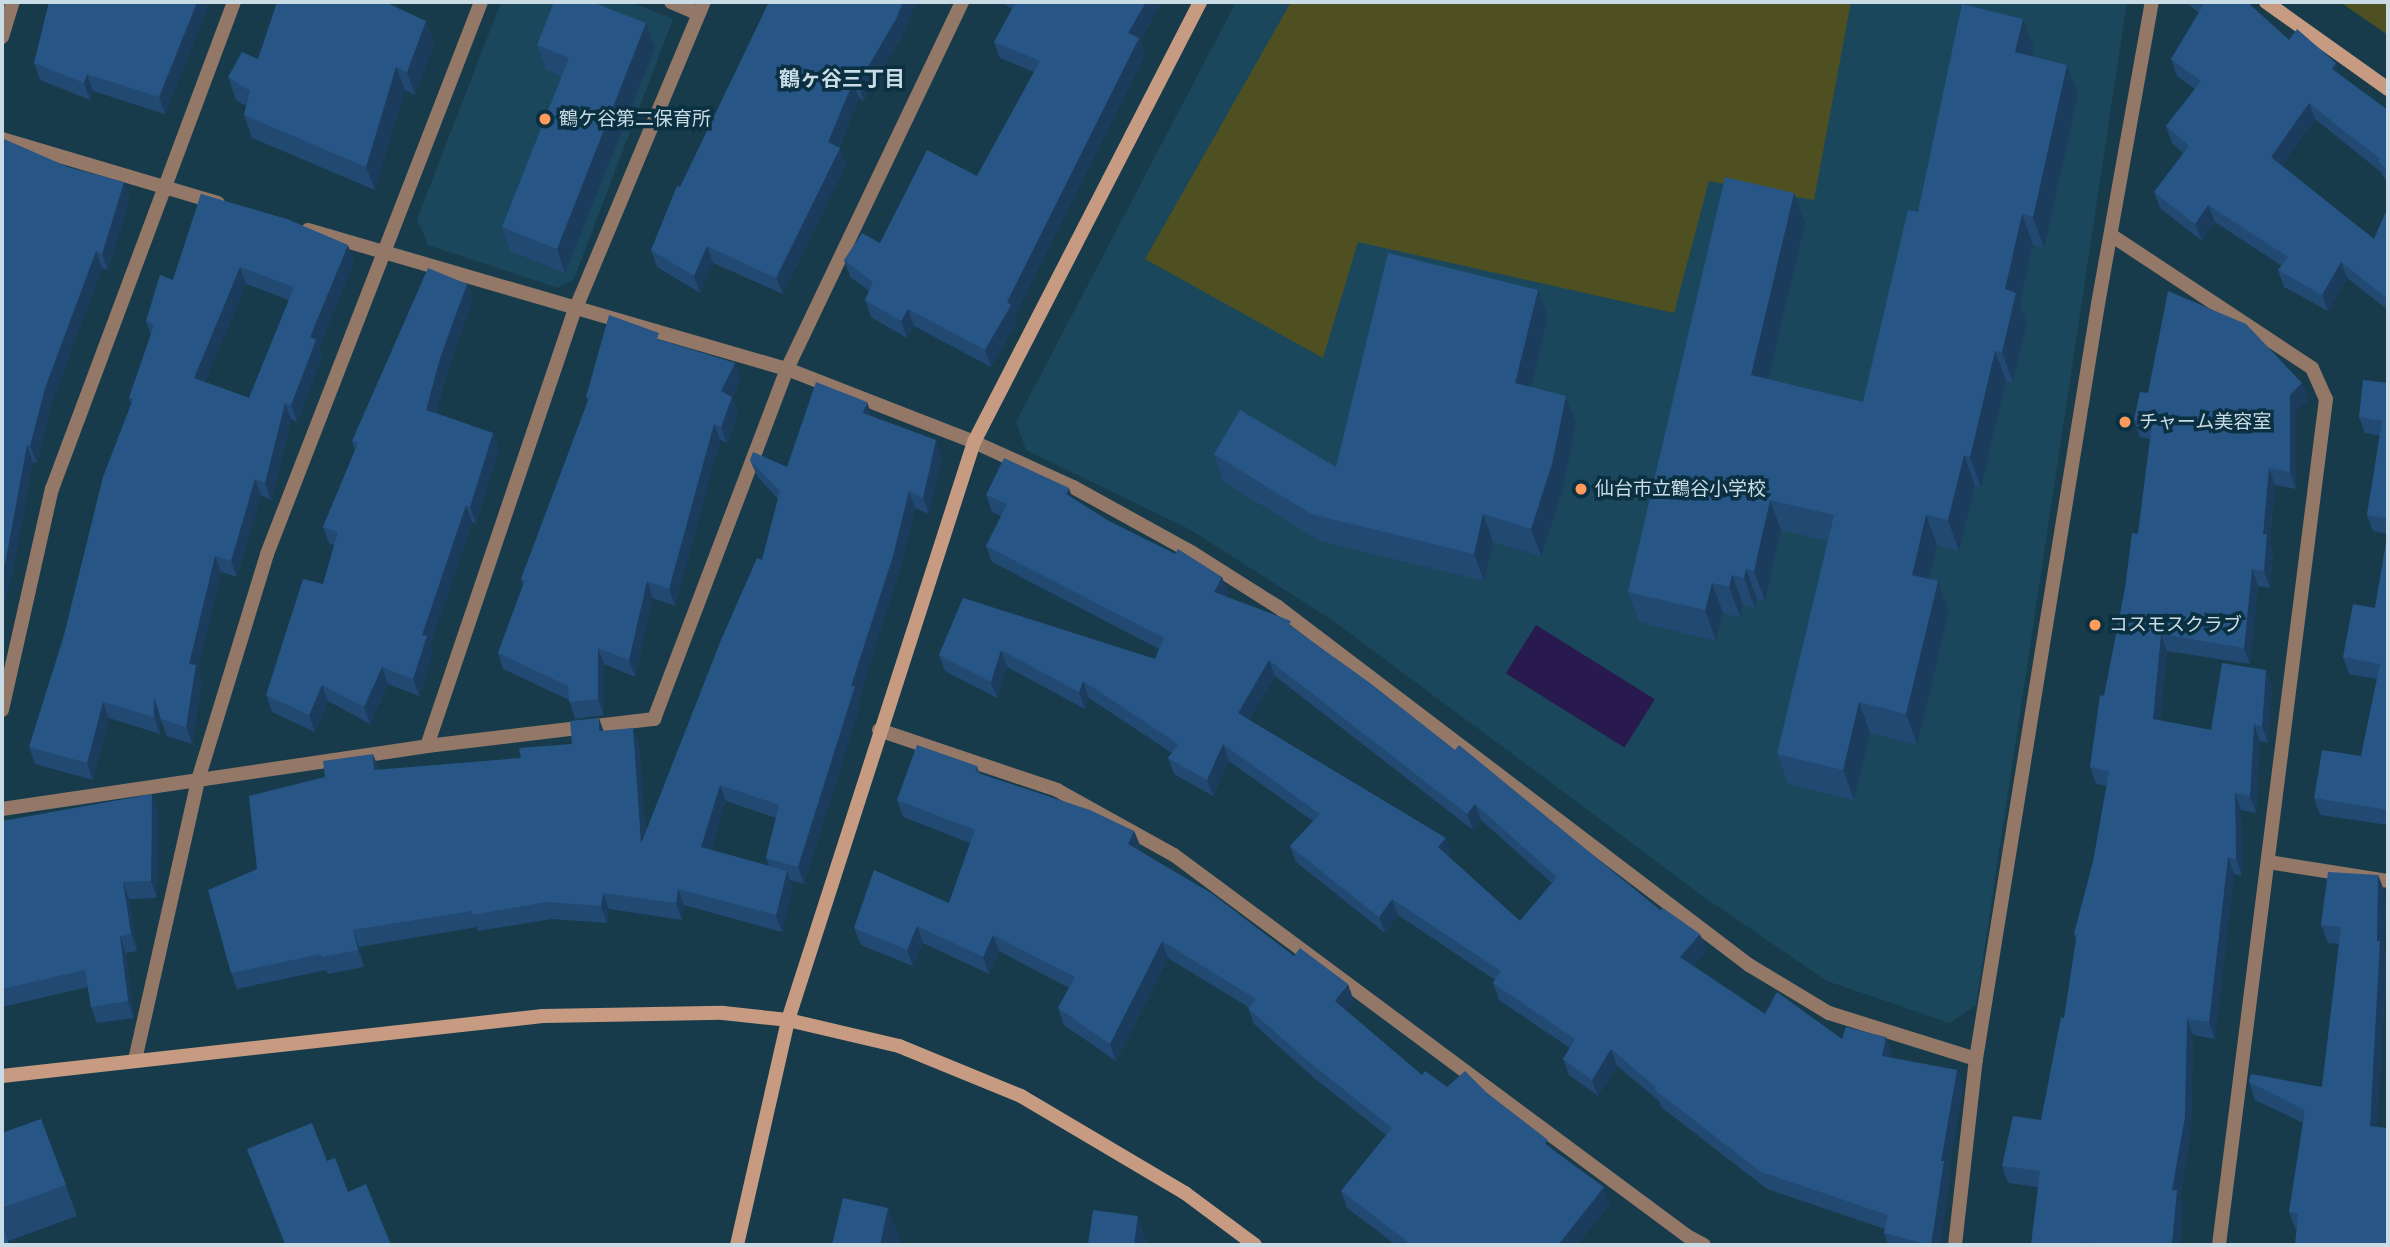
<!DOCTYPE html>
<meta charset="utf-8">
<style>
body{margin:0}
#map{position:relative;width:2390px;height:1247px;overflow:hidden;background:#173b4b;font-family:"Source Serif 4","Noto Sans JP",serif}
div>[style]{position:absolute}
.built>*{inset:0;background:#1a475b}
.green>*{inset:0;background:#4e5022}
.water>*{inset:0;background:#28194f;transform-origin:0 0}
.street>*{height:14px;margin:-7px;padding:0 7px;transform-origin:7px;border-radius:7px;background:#937767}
.secondary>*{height:14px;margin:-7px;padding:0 7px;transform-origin:7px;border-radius:7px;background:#c79b81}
.wall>*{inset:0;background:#224972}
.shaded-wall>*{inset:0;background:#1b3c5d}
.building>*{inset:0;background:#275585}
.dots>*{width:19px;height:19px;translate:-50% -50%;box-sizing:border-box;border:4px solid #0b3041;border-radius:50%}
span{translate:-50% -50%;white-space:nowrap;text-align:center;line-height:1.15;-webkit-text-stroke:7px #0b3041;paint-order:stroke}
.poi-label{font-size:19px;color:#c9dce6}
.left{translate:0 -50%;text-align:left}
.neighbourhood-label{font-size:21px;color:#c9dce6;font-weight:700}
.frame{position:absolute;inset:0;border:4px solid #c9dce6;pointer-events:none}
</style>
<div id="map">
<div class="built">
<div style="clip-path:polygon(501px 2px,630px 2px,673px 19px,574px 279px,558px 288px,428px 245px,417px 219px)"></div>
<div style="clip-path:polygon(1236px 2px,2127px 2px,1976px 1005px,1950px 1023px,1827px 981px,1704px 897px,1335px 622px,1189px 529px,1026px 450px,1016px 422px)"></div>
</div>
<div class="green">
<div style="clip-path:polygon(1291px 2px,1851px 2px,1814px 200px,1709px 181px,1674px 313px,1358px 242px,1323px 358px,1145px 259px)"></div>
<div style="clip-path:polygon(2340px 2px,2388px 2px,2388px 35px)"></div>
</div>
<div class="water">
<div style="left:1536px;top:625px;width:140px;height:57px;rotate:32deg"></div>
</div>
<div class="street">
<div style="left:671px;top:2px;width:30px;rotate:23deg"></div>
<div style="left:2px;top:37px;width:37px;rotate:-73deg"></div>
<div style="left:2px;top:139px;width:225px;rotate:16.5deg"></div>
<div style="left:308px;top:230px;width:499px;rotate:16.2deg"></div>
<div style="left:787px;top:369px;width:201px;rotate:21.3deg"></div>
<div style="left:974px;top:442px;width:109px;rotate:24.4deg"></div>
<div style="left:1073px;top:487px;width:135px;rotate:28.8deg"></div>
<div style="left:1191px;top:552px;width:103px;rotate:32.3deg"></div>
<div style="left:1278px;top:607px;width:592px;rotate:37.24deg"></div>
<div style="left:1749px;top:965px;width:93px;rotate:31deg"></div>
<div style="left:1829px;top:1013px;width:154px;rotate:17.4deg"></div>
<div style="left:2111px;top:235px;width:241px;rotate:33.5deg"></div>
<div style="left:2312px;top:368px;width:34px;rotate:66deg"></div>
<div style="left:2326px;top:399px;width:853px;rotate:97.21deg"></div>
<div style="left:2px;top:710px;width:227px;rotate:-77.3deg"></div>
<div style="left:52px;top:489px;width:520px;rotate:-69.51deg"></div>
<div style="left:879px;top:730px;width:188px;rotate:18.6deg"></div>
<div style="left:1057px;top:790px;width:134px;rotate:29.1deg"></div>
<div style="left:1174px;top:855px;width:639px;rotate:36.6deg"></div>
<div style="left:1687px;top:1236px;width:19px;rotate:28deg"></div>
<div style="left:427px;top:746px;width:460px;rotate:-71.3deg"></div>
<div style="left:575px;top:310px;width:334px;rotate:-67.3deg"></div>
<div style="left:2px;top:809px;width:430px;rotate:-8.4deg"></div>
<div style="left:427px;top:746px;width:229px;rotate:-6.8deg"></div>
<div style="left:654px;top:719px;width:374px;rotate:-69.2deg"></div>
<div style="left:787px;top:369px;width:407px;rotate:-64.5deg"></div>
<div style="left:2268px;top:862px;width:121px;rotate:9deg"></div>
<div style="left:135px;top:1060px;width:287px;rotate:-77.3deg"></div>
<div style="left:198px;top:780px;width:236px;rotate:-73deg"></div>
<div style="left:267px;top:554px;width:592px;rotate:-68.81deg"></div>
<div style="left:1955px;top:1245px;width:187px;rotate:-83.6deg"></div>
<div style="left:1976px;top:1059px;width:765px;rotate:-80.82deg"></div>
<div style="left:2098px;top:304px;width:307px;rotate:-79.9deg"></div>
</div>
<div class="secondary">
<div style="left:2266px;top:2px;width:150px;rotate:35.5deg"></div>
<div style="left:2px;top:1076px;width:544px;rotate:-6.33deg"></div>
<div style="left:543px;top:1016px;width:180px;rotate:-1deg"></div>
<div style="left:723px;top:1013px;width:65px;rotate:6.1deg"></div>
<div style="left:788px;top:1020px;width:114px;rotate:13.2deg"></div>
<div style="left:899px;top:1046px;width:132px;rotate:22.3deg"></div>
<div style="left:1021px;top:1096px;width:191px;rotate:30.6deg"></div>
<div style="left:1185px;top:1193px;width:87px;rotate:36.6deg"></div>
<div style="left:737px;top:1245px;width:231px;rotate:-77.2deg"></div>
<div style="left:788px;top:1020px;width:607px;rotate:-72.16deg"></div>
<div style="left:974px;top:442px;width:495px;rotate:-62.8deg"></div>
</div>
<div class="wall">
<div style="clip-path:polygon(49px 2px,210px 2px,165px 114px,93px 91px,90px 100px,40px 80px,34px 63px)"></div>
<div style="clip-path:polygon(769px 2px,916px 2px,902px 36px,864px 101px,859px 98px,839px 148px,846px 165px,783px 294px,713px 263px,700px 293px,657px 267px,651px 250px)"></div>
<div style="clip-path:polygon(1002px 2px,1162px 2px,1140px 41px,1145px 55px,1015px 315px,1017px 322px,991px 367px,914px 326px,907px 338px,871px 317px,865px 300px,869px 291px,850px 277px,844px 260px,880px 243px,977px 176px,1034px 72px,1000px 58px,994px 42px,1012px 9px)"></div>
<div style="clip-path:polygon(2186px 2px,2249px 2px,2250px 5px,2289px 40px,2388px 110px,2388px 182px,2384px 178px,2381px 172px,2315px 119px,2282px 166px,2374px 239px,2388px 207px,2388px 310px,2347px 278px,2328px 311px,2284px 287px,2278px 270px,2282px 266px,2215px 222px,2202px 241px,2160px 208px,2154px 192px,2183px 153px,2172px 143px,2166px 126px,2195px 89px,2177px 76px,2171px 59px,2199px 13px)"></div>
<div style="clip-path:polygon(426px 21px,434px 44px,415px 95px,405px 90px,375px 190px,252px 138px,244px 115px,246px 106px,236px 100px,228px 77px,258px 59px)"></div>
<div style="clip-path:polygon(537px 45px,655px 48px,565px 273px,510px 251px,502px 227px,562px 76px,546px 69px)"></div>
<div style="clip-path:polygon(2034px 49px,2033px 56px,2078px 95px,2044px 248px,2033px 245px,2020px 303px,2027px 323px,2013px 383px,2006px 381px,1981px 488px,1975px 486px,1959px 551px,1937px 545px,1929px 579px,1938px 581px,1949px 612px,1917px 745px,1870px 733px,1854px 800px,1788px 784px,1777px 754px,1828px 541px,1781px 530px,1765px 601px,1757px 599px,1755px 608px,1743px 605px,1741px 618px,1723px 613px,1716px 641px,1639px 622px,1628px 592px,1794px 193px,1805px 224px,1768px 380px,1863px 402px,1918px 212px)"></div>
<div style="clip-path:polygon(2px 144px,130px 198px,108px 270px,102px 268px,51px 405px,37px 463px,33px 462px,12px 576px)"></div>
<div style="clip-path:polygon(evenodd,201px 194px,354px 262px,319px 347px,322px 356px,297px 422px,291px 419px,271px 500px,261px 495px,237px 577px,221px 572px,198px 670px,202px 682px,192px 744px,167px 736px,160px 718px,160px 734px,109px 718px,93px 780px,35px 764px,29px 747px,63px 639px,131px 404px,129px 398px,151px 335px,146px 321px,173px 280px,201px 194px,246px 284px,289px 300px,249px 398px,205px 382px,246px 284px)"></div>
<div style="clip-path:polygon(467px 284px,473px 300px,446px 375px,436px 413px,493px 433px,499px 449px,476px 524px,472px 522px,430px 646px,433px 653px,419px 696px,388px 684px,370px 724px,328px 701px,315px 732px,272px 712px,266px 695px,323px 584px,334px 545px,329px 543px,323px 527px,355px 450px,352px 441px)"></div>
<div style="clip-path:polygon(1538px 290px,1548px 317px,1531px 387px,1566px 396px,1576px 423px,1562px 492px,1541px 556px,1493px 542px,1484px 581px,1320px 541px,1224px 482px,1214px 454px,1336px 467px)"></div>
<div style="clip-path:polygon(661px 340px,735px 363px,741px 379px,732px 398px,738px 414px,727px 443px,720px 440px,675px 606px,653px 598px,635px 677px,604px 664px,604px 715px,575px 719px,569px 700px,503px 669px,498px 653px,523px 585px,521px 579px,588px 401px,586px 397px)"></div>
<div style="clip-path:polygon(2388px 383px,2388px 825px,2320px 815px,2314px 798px,2361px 756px,2377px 679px,2349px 674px,2343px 657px,2375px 608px,2388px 534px,2373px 531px,2367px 515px,2380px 436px,2365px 433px,2359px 417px)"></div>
<div style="clip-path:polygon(2148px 393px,2308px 400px,2296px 411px,2296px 489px,2275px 485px,2270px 542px,2273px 551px,2270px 588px,2258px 586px,2250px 664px,2167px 651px,2160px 721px,2211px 730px,2266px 670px,2272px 687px,2268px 743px,2260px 741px,2256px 813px,2241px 810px,2242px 876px,2234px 874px,2215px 1039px,2193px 1035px,2191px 1133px,2180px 1198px,2183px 1207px,2180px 1245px,2031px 1245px,2038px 1187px,2008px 1183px,2002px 1166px,2041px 1120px,2064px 1018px,2076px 940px,2074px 934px,2093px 862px,2107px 786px,2096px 784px,2090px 767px,2138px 534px,2150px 439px,2140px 437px,2134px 420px)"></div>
<div style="clip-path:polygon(evenodd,872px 416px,942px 456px,929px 514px,915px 508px,899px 573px,859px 697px,861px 703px,804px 884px,790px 880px,793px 888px,782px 932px,684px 905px,682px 920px,609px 909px,607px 923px,552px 919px,478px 931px,477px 927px,359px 947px,364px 967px,328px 974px,326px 970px,237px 989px,231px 973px,257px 869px,373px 754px,379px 770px,521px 758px,572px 744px,603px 731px,639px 745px,646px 834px,762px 560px,778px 499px,757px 476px,750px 460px,787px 467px,872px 416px,726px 801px,776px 818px,766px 858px,769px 866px,711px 850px,726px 801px)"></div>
<div style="clip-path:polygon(evenodd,986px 495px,1072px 499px,1109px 521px,1222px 577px,1228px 594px,1226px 597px,1294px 628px,1706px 950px,1693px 966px,1765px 1014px,1842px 1039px,1886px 1037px,1892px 1054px,1891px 1058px,1957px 1070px,1963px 1087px,1948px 1172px,1950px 1178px,1940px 1245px,1888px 1245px,1884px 1233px,1885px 1229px,1767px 1189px,1661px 1107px,1659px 1101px,1617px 1066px,1598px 1096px,1569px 1075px,1563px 1059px,1570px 1048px,1499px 1000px,1493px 983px,1495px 980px,1398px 915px,1385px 933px,1296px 862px,1290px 846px,1313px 821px,1229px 761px,1213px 796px,1174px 774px,1168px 758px,1172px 753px,1089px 698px,1085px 709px,1007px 667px,997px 698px,945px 671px,939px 655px,963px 598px,1155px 659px,1159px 649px,992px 562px,986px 546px,1001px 516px,992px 512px,986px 495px,1275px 676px,1473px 830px,1481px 820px,1552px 883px,1520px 921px,1449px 857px,1452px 854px,1249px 720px,1275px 676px)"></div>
<div style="clip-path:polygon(977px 766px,980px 774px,1134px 831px,1141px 848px,1139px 850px,1354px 1001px,1346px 1011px,1422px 1075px,1447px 1087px,1487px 1093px,1550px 1147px,1610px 1204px,1577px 1245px,1396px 1245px,1347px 1208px,1341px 1191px,1386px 1135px,1314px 1078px,1254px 1024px,1248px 1007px,1168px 958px,1116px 1061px,1064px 1025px,1058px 1008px,1069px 988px,999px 951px,989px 974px,923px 943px,913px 966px,861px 945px,854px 928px,949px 903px,970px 843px,903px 817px,897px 800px)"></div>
<div style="clip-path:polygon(158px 811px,157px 898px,129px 899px,137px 951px,126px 953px,134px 1018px,97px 1023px,91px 1007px,88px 987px,2px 1007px,2px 821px)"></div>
<div style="clip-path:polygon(2378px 875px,2385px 893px,2384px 950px,2387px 959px,2377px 1127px,2296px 1230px,2289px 1212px,2303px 1123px,2255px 1100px,2249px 1082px,2322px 1087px,2339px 944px,2328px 943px,2321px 925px)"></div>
<div style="clip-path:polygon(41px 1119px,77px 1216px,8px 1241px,2px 1245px,2px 1133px)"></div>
<div style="clip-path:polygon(247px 1149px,327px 1161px,348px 1192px,391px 1245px,285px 1245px)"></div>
</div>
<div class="shaded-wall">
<div style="clip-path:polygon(197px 2px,210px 2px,165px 114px,159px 97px)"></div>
<div style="clip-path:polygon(903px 2px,916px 2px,902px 36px,864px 101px,858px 84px)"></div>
<div style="clip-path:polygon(1146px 2px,1162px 2px,1140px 41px,1145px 55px,1015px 315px,1017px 322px,991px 367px,985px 350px,1128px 33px)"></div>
<div style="clip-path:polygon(2023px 19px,2034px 49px,2026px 83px,2015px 52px)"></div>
<div style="clip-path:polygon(426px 21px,434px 44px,415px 95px,407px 72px)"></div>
<div style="clip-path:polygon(646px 23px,655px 48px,565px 273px,557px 249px)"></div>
<div style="clip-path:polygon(2336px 63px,2342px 80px,2332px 69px)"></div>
<div style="clip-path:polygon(2067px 65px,2078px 95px,2044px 248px,2033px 217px)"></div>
<div style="clip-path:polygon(396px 67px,405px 90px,375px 190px,366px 167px)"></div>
<div style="clip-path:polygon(87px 74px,93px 91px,90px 100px,84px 83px)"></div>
<div style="clip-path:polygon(853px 82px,859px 98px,834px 159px,828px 142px)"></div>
<div style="clip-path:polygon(2309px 103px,2315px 119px,2277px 174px,2271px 157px)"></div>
<div style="clip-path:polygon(840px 148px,846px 165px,783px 294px,776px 278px)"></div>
<div style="clip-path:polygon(124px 182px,130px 198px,108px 270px,102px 254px)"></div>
<div style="clip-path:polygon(1794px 193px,1805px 224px,1762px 406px,1751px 375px)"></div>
<div style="clip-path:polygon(2208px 205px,2215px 222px,2202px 241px,2195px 224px)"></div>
<div style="clip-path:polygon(2022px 214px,2033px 245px,2020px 303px,2027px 323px,2013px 383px,2002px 352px,2005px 289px)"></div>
<div style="clip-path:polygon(348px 245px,354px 262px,319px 347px,322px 356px,297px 422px,291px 405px,310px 337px)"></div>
<div style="clip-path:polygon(707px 246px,713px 263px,700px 293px,694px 276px)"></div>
<div style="clip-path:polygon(96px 251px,102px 268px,51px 405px,37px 463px,30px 446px,45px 388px)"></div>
<div style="clip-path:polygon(2341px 262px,2347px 278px,2328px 311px,2322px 295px)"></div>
<div style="clip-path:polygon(240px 267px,246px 284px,200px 395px,194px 378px)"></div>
<div style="clip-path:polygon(467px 284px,473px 300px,446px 375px,432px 426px,426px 410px,440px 358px)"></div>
<div style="clip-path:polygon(1538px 290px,1548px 317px,1525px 411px,1515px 383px)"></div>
<div style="clip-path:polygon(908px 309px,914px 326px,907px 338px,901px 321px)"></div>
<div style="clip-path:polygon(1995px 351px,2006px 381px,1981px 488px,1970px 457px)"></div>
<div style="clip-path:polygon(735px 363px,741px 379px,732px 398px,738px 414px,727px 443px,721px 427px,721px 391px)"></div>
<div style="clip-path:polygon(2302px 383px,2308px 400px,2296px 411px,2296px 489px,2290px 472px,2290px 395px)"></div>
<div style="clip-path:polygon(1566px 396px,1576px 423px,1562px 492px,1541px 556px,1531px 529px)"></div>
<div style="clip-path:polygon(867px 402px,873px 419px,863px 413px)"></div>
<div style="clip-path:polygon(285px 403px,291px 419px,271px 500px,265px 483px)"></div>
<div style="clip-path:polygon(714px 424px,720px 440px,675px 606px,669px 589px)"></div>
<div style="clip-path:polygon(493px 433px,499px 449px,476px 524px,470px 507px)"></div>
<div style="clip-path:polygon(936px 440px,942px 456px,929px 514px,923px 498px)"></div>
<div style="clip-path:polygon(27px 445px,33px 462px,12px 576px,2px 615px,2px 575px)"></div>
<div style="clip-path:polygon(1964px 455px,1975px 486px,1959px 551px,1948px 520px)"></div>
<div style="clip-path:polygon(2269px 468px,2275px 485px,2270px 542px,2273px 551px,2270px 588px,2264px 571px,2263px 534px)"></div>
<div style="clip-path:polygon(255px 479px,261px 495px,237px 577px,231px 561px)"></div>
<div style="clip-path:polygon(1069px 488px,1075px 505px,1066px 494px)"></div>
<div style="clip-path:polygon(909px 491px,915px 508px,899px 573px,859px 697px,861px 703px,804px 884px,798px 867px)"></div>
<div style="clip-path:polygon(1770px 500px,1781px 530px,1765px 601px,1754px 571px)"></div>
<div style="clip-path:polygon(466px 505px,472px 522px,430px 646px,433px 653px,419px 696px,413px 679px,422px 635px)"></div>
<div style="clip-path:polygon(1483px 514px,1493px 542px,1484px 581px,1474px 554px)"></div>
<div style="clip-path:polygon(1926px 515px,1937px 545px,1923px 606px,1912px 575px)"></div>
<div style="clip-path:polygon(215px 556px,221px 572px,198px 670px,202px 682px,192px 744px,186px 727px,189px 664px)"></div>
<div style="clip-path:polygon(1746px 569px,1757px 599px,1755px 608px,1744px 578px)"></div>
<div style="clip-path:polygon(2252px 569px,2258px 586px,2250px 664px,2244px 648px)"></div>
<div style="clip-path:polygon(1732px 575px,1743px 605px,1741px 618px,1729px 587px)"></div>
<div style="clip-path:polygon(1222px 577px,1228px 594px,1220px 609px,1214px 592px)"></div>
<div style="clip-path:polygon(647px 581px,653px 598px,635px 677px,629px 660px)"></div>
<div style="clip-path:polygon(1938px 581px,1949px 612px,1917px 745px,1906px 714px)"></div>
<div style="clip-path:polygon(1712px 583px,1723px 613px,1716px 641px,1705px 610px)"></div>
<div style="clip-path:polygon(2161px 634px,2167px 651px,2159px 736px,2153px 719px)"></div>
<div style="clip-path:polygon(598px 648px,604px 664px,604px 715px,598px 699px)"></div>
<div style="clip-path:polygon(1001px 650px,1007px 667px,997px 698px,991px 682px)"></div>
<div style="clip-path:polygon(1269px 660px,1275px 676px,1244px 730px,1238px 713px)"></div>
<div style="clip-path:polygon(382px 667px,388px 684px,370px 724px,364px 707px)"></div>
<div style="clip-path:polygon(2266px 670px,2272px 687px,2268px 743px,2262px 726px)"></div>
<div style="clip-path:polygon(1083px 681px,1089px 698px,1085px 709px,1079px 692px)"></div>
<div style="clip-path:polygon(322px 685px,328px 701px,315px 732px,309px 715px)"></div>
<div style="clip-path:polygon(154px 697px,160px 713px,160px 734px,154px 717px)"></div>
<div style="clip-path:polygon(103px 702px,109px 718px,93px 780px,87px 763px)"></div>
<div style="clip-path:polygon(1859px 702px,1870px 733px,1854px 800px,1843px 770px)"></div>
<div style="clip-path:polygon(599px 718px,605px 735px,599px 731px)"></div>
<div style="clip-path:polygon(2254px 724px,2260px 741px,2256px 813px,2250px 796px)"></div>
<div style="clip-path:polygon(633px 728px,639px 745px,648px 861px,641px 844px)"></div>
<div style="clip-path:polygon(1223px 744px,1229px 761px,1213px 796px,1207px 780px)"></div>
<div style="clip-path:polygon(373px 754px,379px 771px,374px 770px)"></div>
<div style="clip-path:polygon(720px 785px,726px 801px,707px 864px,701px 847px)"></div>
<div style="clip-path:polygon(2235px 793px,2241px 810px,2242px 876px,2236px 859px)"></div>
<div style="clip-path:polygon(152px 794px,158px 811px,157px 898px,151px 881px)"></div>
<div style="clip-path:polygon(1475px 804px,1481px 820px,1473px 830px,1467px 814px)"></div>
<div style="clip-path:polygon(1134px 831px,1141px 848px,1134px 861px,1128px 844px)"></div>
<div style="clip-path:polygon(1446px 838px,1452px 854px,1444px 864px,1438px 847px)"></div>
<div style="clip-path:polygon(2228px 857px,2234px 874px,2215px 1039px,2209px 1022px)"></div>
<div style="clip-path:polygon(787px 871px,793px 888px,782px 932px,776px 915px)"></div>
<div style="clip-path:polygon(2378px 875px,2385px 893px,2384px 950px,2387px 959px,2376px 1144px,2370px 1126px,2377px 941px)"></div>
<div style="clip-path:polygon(123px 882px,129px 899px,137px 951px,131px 934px)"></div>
<div style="clip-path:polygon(678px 889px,684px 905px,682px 920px,676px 903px)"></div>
<div style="clip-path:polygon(603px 893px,609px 909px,607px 923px,601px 906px)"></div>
<div style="clip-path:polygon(1392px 899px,1398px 915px,1385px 933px,1379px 917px)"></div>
<div style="clip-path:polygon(917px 926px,923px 943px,913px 966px,907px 950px)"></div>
<div style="clip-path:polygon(353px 930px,359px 947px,364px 967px,358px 950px)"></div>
<div style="clip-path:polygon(1700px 934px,1706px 950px,1686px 974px,1680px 957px)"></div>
<div style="clip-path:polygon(993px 935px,999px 951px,989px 974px,983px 957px)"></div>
<div style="clip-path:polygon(120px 936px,126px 953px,134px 1018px,128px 1001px)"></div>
<div style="clip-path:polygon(1162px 941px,1168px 958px,1116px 1061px,1110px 1044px)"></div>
<div style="clip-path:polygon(1348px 984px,1354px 1001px,1341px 1018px,1335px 1001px)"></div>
<div style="clip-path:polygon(2187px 1019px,2193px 1035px,2191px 1133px,2180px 1198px,2183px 1207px,2180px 1245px,2172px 1245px,2172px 1190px)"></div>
<div style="clip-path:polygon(1886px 1037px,1892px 1054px,1888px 1072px,1882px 1056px)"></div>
<div style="clip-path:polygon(1611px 1049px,1617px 1066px,1598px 1096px,1592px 1080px)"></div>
<div style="clip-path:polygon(1957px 1070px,1963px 1087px,1948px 1172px,1950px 1178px,1940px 1245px,1931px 1245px,1941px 1161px)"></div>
<div style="clip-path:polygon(1604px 1187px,1610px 1204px,1577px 1245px,1558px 1245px)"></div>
<div style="clip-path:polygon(888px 1208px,902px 1245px,880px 1245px)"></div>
<div style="clip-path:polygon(1138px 1216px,1148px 1245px,1134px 1245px)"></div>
</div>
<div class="building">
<div style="clip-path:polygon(49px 2px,197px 2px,159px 97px,87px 74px,84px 83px,34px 63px)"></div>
<div style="clip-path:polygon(277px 2px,385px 2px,426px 21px,407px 72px,396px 67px,366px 167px,244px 115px,250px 91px,228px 77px,242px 52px,258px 59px)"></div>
<div style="clip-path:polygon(554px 2px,592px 2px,646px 23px,557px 249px,502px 227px,569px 58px,537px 45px)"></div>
<div style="clip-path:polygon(769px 2px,903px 2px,896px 19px,858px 84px,853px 82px,828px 142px,840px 148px,776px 278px,707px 246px,694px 276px,651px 250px,677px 186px,680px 187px)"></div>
<div style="clip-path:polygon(1016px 2px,1146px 2px,1128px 33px,1139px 38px,1007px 302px,1011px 305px,985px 350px,908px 309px,901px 321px,865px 300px,873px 282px,844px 260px,862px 233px,880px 243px,927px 150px,977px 176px,1040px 61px,994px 42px)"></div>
<div style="clip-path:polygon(2200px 2px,2247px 2px,2289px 40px,2297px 29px,2336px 63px,2332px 69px,2388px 110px,2388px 170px,2378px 161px,2380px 159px,2309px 103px,2271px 157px,2374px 239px,2388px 207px,2388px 299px,2341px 262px,2322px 295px,2278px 270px,2288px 257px,2208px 205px,2195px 224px,2154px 192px,2189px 146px,2166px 126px,2201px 81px,2171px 59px,2204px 4px)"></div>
<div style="clip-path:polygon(1962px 4px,2023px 19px,2015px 52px,2067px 65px,2033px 217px,2022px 214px,2005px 289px,2016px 293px,2002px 352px,1995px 351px,1970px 457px,1964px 455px,1948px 520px,1926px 515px,1912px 575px,1938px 581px,1906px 714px,1859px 702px,1843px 770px,1777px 754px,1834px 515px,1770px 500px,1754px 571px,1746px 569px,1744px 578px,1732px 575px,1729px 587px,1712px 583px,1705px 610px,1628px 592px,1725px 177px,1794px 193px,1751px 375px,1863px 402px,1908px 210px,1918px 212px)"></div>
<div style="clip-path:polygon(4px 139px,68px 167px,124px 182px,102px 254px,96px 251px,45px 388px,30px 446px,27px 445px,6px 559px,2px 575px,2px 144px)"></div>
<div style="clip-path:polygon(evenodd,201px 194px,287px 219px,348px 245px,310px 337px,316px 340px,291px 405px,285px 403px,265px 483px,255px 479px,231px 561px,215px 556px,189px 664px,196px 665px,186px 727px,161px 719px,154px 697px,154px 717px,103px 702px,87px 763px,29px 747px,63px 639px,103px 477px,133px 399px,129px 398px,154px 325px,146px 321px,160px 275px,173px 280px,201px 194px,240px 267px,294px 287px,249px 398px,194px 378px,240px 267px)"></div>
<div style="clip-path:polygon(1388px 253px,1538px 290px,1515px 383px,1566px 396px,1552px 464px,1531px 529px,1483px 514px,1474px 554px,1311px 514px,1214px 454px,1240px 410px,1336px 467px)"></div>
<div style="clip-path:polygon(428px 268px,467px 284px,440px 358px,426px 410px,493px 433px,470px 507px,466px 505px,422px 635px,427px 636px,413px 679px,382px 667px,364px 707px,322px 685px,309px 715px,266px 695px,303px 579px,323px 584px,338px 532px,323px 527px,358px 443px,352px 441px)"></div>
<div style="clip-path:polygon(2168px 291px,2246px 324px,2302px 383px,2290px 395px,2290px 472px,2269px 468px,2263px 534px,2267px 534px,2264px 571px,2252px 569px,2244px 648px,2161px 634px,2153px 719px,2211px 730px,2222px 663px,2266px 670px,2262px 726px,2254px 724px,2250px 796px,2235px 793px,2236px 859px,2228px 857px,2209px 1022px,2187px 1019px,2185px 1117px,2172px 1190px,2177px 1190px,2172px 1245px,2116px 1245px,2083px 1242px,2082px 1245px,2031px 1245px,2040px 1171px,2002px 1166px,2013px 1116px,2041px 1120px,2061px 1017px,2064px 1018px,2077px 934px,2074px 934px,2093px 862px,2109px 771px,2090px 767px,2100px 695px,2104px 696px,2125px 588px,2132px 533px,2138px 534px,2152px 424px,2134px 420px,2140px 392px,2148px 393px)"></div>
<div style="clip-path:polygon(609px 315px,659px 333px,657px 339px,735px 363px,721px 391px,732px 397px,721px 427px,714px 424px,669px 589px,647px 581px,629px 660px,598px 648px,598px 699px,569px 702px,568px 686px,498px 653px,525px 580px,521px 579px,589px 398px,586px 397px)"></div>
<div style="clip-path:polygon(2363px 380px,2388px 383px,2388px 519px,2367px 515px,2382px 421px,2359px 417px)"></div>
<div style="clip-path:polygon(816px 382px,867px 402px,863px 413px,936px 440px,923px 498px,909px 491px,893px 556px,851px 686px,855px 686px,798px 867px,766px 858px,779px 805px,720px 785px,701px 847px,787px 871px,776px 915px,678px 889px,676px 903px,603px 893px,601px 906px,546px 902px,472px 915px,472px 911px,353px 930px,358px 950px,322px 957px,321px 954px,231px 973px,208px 890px,257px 869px,249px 796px,325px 777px,323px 761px,373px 754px,374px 770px,521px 758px,519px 748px,572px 744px,570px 721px,599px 718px,599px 731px,633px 728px,641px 844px,721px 640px,757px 558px,762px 560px,780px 491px,750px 460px,753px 452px,787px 467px)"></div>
<div style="clip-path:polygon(evenodd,1004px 458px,1069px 488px,1066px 494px,1109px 521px,1175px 554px,1178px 549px,1222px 577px,1214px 592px,1291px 621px,1289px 625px,1370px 683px,1455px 750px,1459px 745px,1660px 910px,1663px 908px,1700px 934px,1680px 957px,1765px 1014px,1777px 992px,1842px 1039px,1846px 1027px,1886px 1037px,1882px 1056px,1957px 1070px,1941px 1161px,1944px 1161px,1931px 1245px,1884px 1233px,1888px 1215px,1761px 1172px,1655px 1090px,1656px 1087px,1611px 1049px,1592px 1080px,1563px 1059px,1575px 1039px,1493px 983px,1501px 971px,1392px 899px,1379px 917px,1290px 846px,1320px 814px,1223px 744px,1207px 780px,1168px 758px,1178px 744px,1083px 681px,1079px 692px,1001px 650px,991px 682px,939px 655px,963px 598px,1155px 659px,1164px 638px,986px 546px,1007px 504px,986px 495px,1004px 458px,1269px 660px,1467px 814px,1475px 804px,1557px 877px,1520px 921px,1438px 847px,1446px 838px,1238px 713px,1269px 660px)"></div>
<div style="clip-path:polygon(2388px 530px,2388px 810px,2314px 798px,2322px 750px,2361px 756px,2380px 664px,2343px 657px,2353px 604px,2375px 608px)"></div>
<div style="clip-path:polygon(917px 745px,977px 766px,975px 772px,1090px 810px,1134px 831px,1128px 844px,1211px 893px,1294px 956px,1300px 948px,1348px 984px,1335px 1001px,1422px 1075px,1425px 1071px,1447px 1087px,1465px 1071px,1487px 1093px,1548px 1140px,1545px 1144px,1604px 1187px,1558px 1245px,1405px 1245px,1408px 1242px,1341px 1191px,1392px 1128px,1308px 1061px,1248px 1008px,1256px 999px,1162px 941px,1110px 1044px,1058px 1008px,1075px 977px,993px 935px,983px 957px,917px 926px,907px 950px,854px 928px,874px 870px,949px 903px,975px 830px,897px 800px)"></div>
<div style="clip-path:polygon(152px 794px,151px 881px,123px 882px,131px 934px,120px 936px,128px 1001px,91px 1007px,85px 970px,2px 989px,2px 821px)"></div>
<div style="clip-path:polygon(2328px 872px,2378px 875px,2377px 941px,2380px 941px,2370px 1126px,2388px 1128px,2388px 1245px,2295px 1245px,2298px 1214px,2289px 1212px,2305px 1110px,2249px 1082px,2251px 1074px,2322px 1087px,2341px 927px,2321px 925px)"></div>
<div style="clip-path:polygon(41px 1119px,66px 1185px,2px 1208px,2px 1133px)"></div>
<div style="clip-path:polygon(312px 1123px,327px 1161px,335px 1158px,348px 1192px,366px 1184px,391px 1245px,286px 1245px,247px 1149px)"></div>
<div style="clip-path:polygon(843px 1198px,888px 1208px,880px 1245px,832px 1245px)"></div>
<div style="clip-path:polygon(1093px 1210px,1138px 1216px,1134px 1245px,1088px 1245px)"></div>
<div style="clip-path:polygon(2px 1224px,9px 1245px,2px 1245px)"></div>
</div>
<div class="dots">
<div style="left:545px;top:119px;background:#ff9b5b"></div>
<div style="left:2125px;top:422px;background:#ff9b5b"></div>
<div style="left:1581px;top:489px;background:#ff9b5b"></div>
<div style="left:2095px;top:625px;background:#ff9b5b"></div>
</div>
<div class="poi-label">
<span class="left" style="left:559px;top:119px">鶴ケ谷第二保育所</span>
<span class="left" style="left:2139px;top:422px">チャーム美容室</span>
<span class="left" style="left:1595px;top:489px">仙台市立鶴谷小学校</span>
<span class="left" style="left:2109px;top:625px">コスモスクラブ</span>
</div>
<div class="neighbourhood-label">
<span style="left:842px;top:79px">鶴ヶ谷三丁目</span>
</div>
<div class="frame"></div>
</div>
